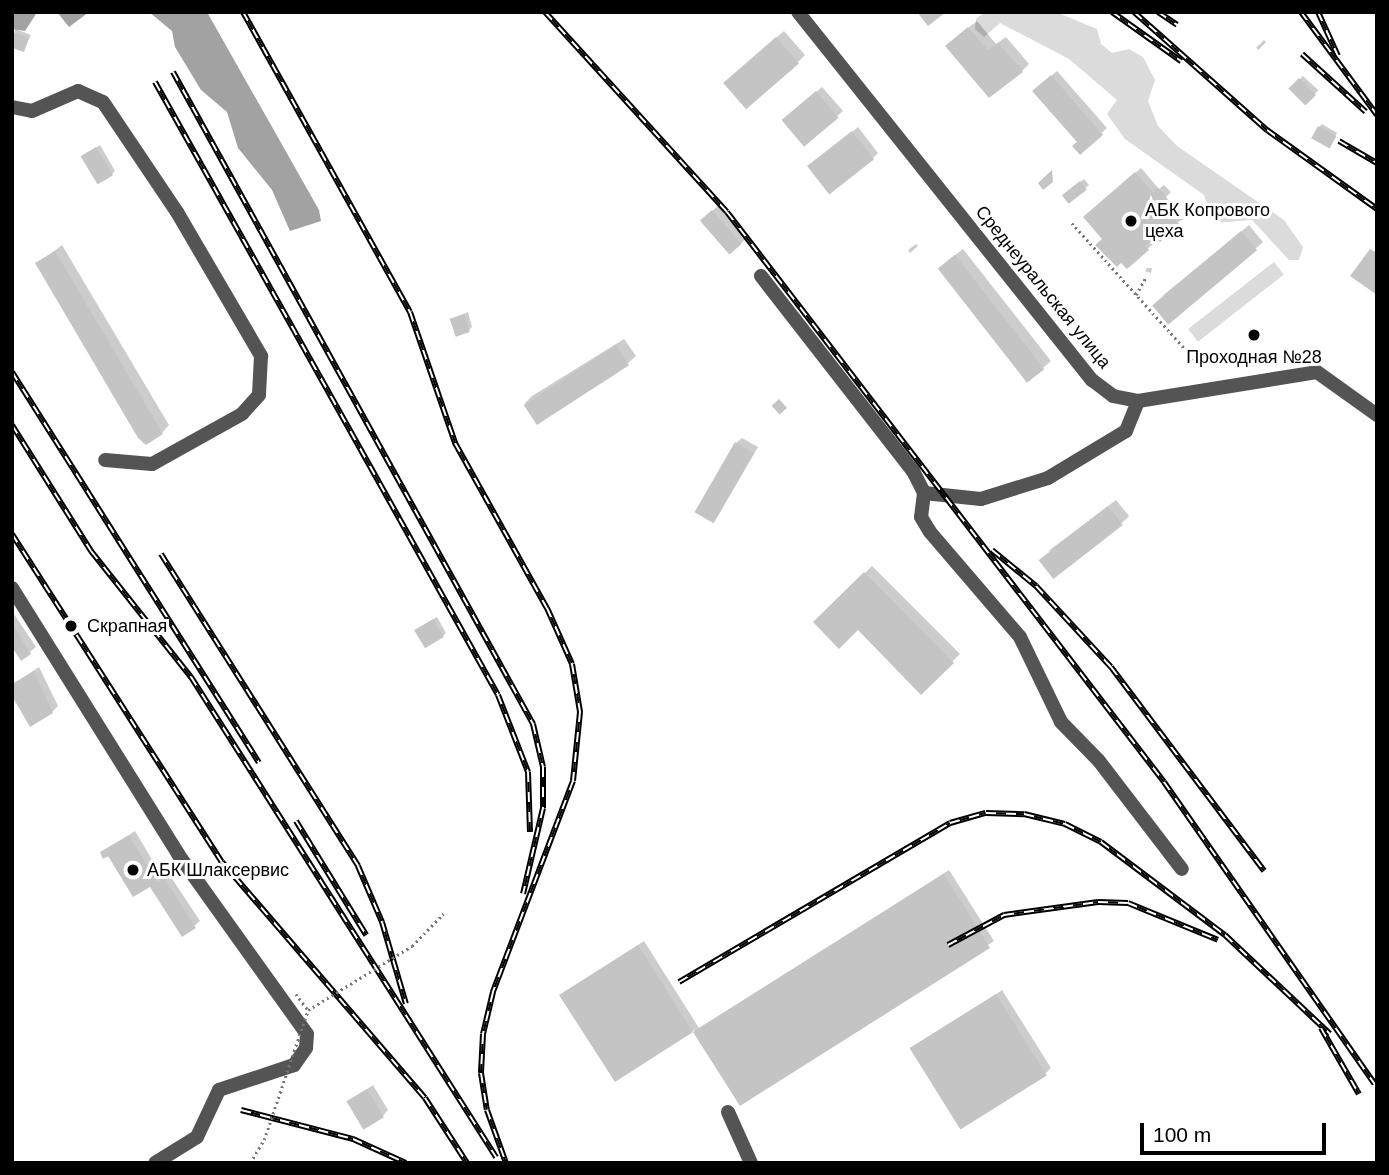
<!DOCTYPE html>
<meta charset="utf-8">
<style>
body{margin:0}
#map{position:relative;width:1389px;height:1175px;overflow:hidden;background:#fff;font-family:Helvetica,sans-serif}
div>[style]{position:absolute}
.green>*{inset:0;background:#dbdbdb;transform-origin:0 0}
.water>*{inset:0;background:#a2a2a2}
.shadow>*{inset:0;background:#0003;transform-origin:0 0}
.building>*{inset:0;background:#c4c4c4;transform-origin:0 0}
.path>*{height:2.5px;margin-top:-1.25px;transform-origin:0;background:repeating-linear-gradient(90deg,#767676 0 2px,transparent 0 5.5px)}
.minor>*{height:14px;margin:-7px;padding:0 7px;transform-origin:7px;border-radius:7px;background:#545454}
.rail>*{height:6px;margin-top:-3px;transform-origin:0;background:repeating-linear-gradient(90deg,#fff 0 10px,#000 0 20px);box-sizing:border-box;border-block:2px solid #000}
.path-bridge>*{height:2.5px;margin-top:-1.25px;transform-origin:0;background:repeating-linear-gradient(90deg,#767676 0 2px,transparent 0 5.5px)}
.dots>*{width:19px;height:19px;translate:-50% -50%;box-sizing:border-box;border:4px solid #fff;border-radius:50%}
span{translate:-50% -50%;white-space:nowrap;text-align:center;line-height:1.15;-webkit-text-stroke:6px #fff;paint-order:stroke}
.poi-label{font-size:18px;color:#000}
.left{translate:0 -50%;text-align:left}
.street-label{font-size:18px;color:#000}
.frame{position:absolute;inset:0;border:14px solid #000;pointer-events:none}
.scale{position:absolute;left:1140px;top:1123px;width:186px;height:32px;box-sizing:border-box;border:4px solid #000;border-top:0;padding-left:9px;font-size:21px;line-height:24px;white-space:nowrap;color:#000;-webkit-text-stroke:5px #fff;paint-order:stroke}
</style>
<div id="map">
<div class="green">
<div style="clip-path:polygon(985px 12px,1056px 12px,1097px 29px,1101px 44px,1112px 53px,1129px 49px,1143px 57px,1155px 80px,1148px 101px,1158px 126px,1177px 146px,1284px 220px,1303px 247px,1299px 260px,1289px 260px,1252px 220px,1214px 223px,1204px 195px,1125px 139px,1107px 114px,1117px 100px,1069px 59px,1000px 23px,984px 37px,975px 29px,976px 19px)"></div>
<div style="left:1274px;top:262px;width:16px;height:109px;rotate:52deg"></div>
</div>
<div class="water">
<div style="clip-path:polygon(12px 12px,89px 12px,69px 27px,57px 12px,36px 14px,25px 31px,12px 29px)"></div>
<div style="clip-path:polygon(149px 12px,207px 12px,319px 210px,321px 221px,290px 231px,272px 190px,238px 148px,227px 112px,201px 90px,175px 47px,172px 31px)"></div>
</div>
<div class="shadow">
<div style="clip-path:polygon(977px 21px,996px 44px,1006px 37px,1029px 64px,1022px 71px,955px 38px)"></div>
<div style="clip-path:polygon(15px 29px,31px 35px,23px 50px,12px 46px)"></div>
<div style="clip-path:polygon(784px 31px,805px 55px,798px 62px,732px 76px)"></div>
<div style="left:1264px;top:40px;width:3px;height:11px;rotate:45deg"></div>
<div style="clip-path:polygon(1057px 71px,1107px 128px,1080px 153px,1079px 142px,1040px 86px)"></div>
<div style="left:1303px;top:76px;width:21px;height:17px;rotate:43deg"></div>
<div style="clip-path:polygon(822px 87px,843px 111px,805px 145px,789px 115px)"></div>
<div style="clip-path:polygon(1322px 124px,1337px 133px,1332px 143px,1319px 127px)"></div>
<div style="clip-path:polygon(858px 127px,878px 153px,873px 158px,816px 162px)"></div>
<div style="clip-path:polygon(100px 145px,115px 171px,112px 174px,86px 154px)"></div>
<div style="clip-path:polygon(1141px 168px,1159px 189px,1164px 185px,1171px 192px,1166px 197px,1184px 219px,1156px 234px,1149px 240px,1153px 244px,1127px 267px,1097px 245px,1104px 239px,1091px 212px)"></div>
<div style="clip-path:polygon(1084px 179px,1089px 185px,1070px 201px,1068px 192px)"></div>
<div style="left:718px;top:206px;width:43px;height:23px;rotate:49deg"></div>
<div style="clip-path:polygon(1249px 225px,1263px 242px,1255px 249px,1161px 297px)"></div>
<div style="clip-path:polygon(916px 244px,918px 246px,910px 253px,908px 250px)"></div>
<div style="clip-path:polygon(62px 245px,169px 425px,162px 433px,37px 264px)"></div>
<div style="clip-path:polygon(963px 249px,1051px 361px,1043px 368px,947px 261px)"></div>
<div style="clip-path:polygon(1147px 268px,1152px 268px,1151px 273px,1145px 271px)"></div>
<div style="clip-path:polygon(468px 312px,472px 327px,469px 330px,452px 319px)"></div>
<div style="clip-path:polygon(624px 339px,636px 356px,628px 363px,536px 420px,525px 403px,532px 396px)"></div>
<div style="clip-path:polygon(742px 438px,758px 447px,715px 521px,736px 443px)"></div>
<div style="clip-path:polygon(1116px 500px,1129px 516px,1122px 523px,1047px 552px)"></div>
<div style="clip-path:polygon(872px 566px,960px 654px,921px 692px,858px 628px,815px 622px)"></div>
<div style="clip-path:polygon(12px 611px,36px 647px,21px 659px,12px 646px)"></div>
<div style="clip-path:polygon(437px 617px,446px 633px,443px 636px,419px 628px)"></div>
<div style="clip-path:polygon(39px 667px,58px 706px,52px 712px,12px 685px)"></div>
<div style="clip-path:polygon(135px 831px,163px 878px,169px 874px,200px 921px,194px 926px,150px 884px,102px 853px)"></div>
<div style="clip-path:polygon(949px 870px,994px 941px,741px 1104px,694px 1030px,615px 1080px,561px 995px,644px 941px,699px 1028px)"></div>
<div style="clip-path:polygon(1002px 990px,1051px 1068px,1046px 1073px,914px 1051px)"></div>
<div style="clip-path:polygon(373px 1085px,388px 1110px,383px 1116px,349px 1101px)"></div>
</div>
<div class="building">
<div style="clip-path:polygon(917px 12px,946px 12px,928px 26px)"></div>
<div style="clip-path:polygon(968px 27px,988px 50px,998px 43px,1023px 72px,989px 98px,945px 46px)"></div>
<div style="clip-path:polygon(12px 32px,29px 38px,24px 52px,12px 48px)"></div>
<div style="left:776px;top:37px;width:35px;height:70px;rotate:49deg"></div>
<div style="clip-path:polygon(1051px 75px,1103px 135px,1080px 155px,1072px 146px,1077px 142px,1032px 91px)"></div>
<div style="left:1299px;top:78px;width:24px;height:15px;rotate:45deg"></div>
<div style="left:816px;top:91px;width:35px;height:45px;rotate:50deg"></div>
<div style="left:1318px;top:126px;width:21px;height:14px;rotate:29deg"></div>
<div style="left:852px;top:131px;width:36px;height:57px;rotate:52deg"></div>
<div style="left:96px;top:147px;width:33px;height:18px;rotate:59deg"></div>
<div style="clip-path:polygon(1052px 170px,1053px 182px,1043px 190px,1038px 183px)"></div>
<div style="clip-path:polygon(1135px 172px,1153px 193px,1158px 188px,1167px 198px,1161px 203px,1180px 225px,1160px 242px,1156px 237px,1145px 246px,1149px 250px,1127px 269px,1121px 263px,1117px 267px,1095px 245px,1102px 239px,1083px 217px)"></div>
<div style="left:1080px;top:181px;width:11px;height:23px;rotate:52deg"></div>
<div style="left:712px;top:210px;width:45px;height:16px;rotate:49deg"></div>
<div style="left:1241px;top:231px;width:25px;height:116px;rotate:50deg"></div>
<div style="clip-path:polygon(1370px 249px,1377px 253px,1377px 295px,1350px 276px)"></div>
<div style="clip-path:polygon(55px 251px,163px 434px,146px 445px,138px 438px,35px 263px)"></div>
<div style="left:955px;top:255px;width:145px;height:22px;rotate:52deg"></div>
<div style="left:464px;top:314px;width:19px;height:15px;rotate:72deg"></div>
<div style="left:1255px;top:328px;width:9px;height:11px;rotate:49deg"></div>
<div style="left:616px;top:345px;width:24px;height:110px;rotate:57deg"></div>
<div style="left:779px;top:399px;width:12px;height:10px;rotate:48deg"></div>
<div style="left:735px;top:442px;width:22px;height:81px;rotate:30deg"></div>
<div style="left:1108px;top:506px;width:24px;height:88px;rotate:52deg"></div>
<div style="clip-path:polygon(864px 572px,954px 663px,921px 695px,858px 630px,839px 649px,813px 622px)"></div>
<div style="left:433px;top:619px;width:21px;height:22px;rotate:59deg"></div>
<div style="clip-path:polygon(12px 624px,31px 654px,21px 661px,12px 647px)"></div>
<div style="clip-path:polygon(34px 671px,53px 713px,30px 727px,12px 696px,12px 684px)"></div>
<div style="clip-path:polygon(129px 835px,157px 882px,164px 878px,196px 928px,182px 937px,150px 887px,133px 897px,108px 856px,103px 859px,100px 852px)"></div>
<div style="clip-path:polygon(944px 874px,990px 948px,740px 1106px,693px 1032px,615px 1082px,559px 995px,638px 945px,693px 1032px)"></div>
<div style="left:996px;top:994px;width:96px;height:102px;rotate:58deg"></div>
<div style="left:367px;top:1089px;width:33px;height:24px;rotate:59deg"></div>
</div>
<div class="path">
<div style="left:1072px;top:223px;width:184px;rotate:48.1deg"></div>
<div style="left:1136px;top:295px;width:21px;rotate:-61deg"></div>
<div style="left:412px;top:946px;width:45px;rotate:-45.9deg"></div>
<div style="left:296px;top:994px;width:20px;rotate:53deg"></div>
<div style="left:250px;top:1163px;width:27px;rotate:-59deg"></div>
</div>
<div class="minor">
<div style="left:798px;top:12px;width:471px;rotate:51.4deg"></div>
<div style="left:1092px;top:380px;width:26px;rotate:37deg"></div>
<div style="left:1113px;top:396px;width:25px;rotate:11deg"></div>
<div style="left:1138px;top:401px;width:181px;rotate:-9.2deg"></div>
<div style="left:1317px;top:372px;width:74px;rotate:35.6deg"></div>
<div style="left:12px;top:107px;width:20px;rotate:11deg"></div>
<div style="left:32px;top:111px;width:50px;rotate:-23.5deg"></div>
<div style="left:78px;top:91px;width:27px;rotate:24deg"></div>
<div style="left:103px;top:102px;width:133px;rotate:56.1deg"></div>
<div style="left:177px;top:212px;width:167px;rotate:59.7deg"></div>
<div style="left:261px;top:356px;width:39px;rotate:93deg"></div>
<div style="left:259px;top:395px;width:25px;rotate:132deg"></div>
<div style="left:242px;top:414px;width:103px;rotate:150.9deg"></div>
<div style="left:152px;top:464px;width:47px;rotate:-175.1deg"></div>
<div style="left:761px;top:276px;width:247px;rotate:52.1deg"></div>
<div style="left:913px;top:471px;width:25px;rotate:63deg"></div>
<div style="left:924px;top:493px;width:57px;rotate:6deg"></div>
<div style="left:981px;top:499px;width:70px;rotate:-17.4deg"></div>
<div style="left:1048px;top:478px;width:91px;rotate:-31.1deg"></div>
<div style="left:1126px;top:431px;width:32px;rotate:-68deg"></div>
<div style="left:924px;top:493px;width:24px;rotate:97deg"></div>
<div style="left:921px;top:517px;width:17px;rotate:59deg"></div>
<div style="left:930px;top:532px;width:138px;rotate:49.4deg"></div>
<div style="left:1020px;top:637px;width:94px;rotate:64.2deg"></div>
<div style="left:1061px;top:722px;width:54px;rotate:45.7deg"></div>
<div style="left:1099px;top:761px;width:136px;rotate:52.5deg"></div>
<div style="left:12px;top:588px;width:314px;rotate:58deg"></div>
<div style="left:178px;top:854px;width:221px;rotate:54.4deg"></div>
<div style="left:307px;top:1034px;width:14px;rotate:94deg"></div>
<div style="left:306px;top:1048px;width:21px;rotate:125deg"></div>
<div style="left:294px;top:1065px;width:79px;rotate:161.6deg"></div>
<div style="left:219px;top:1090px;width:52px;rotate:115.1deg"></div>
<div style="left:197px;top:1137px;width:49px;rotate:148.2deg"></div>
<div style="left:728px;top:1112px;width:56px;rotate:65.7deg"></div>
</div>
<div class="rail">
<div style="left:243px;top:12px;width:343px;rotate:60.9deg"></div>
<div style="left:410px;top:312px;width:139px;rotate:71deg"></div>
<div style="left:455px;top:443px;width:189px;rotate:60.9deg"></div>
<div style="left:547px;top:608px;width:61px;rotate:65.9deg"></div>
<div style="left:572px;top:664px;width:49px;rotate:80.5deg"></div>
<div style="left:580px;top:712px;width:69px;rotate:95.8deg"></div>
<div style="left:573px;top:781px;width:226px;rotate:110.8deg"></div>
<div style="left:493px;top:992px;width:43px;rotate:103.4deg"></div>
<div style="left:483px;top:1034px;width:39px;rotate:93deg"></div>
<div style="left:481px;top:1073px;width:37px;rotate:81deg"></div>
<div style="left:487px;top:1110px;width:56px;rotate:70.3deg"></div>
<div style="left:545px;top:12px;width:270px;rotate:47.7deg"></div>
<div style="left:727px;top:212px;width:718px;rotate:52.52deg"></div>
<div style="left:1164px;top:782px;width:368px;rotate:55.1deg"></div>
<div style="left:1112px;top:12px;width:85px;rotate:35.4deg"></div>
<div style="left:1134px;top:12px;width:178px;rotate:41.6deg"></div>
<div style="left:1267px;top:130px;width:135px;rotate:35.7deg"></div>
<div style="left:1158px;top:12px;width:23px;rotate:34deg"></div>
<div style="left:1301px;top:12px;width:128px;rotate:53.6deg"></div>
<div style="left:1318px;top:12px;width:48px;rotate:65.6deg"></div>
<div style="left:1302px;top:54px;width:86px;rotate:42.2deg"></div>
<div style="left:173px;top:72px;width:745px;rotate:61.09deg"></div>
<div style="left:533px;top:724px;width:44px;rotate:76.9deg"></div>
<div style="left:543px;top:767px;width:41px;rotate:90deg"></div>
<div style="left:543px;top:808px;width:88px;rotate:103.1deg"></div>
<div style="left:155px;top:82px;width:702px;rotate:60.77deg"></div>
<div style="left:498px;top:695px;width:83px;rotate:68.7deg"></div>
<div style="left:528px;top:772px;width:60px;rotate:88.1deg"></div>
<div style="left:1339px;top:141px;width:44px;rotate:30.1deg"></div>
<div style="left:12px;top:372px;width:462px;rotate:57.7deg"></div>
<div style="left:12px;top:425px;width:149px;rotate:57.9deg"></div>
<div style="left:91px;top:551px;width:161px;rotate:51.6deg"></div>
<div style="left:191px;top:677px;width:569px;rotate:57.57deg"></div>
<div style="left:12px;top:534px;width:389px;rotate:57.4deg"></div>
<div style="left:222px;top:862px;width:311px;rotate:49.3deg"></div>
<div style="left:425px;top:1098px;width:77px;rotate:57.1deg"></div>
<div style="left:992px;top:550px;width:57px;rotate:39.3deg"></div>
<div style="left:1036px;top:586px;width:110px;rotate:47.2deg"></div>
<div style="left:1111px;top:667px;width:255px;rotate:53.1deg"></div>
<div style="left:161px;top:554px;width:369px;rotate:57.7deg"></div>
<div style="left:358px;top:866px;width:61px;rotate:66.8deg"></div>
<div style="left:382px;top:922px;width:85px;rotate:73.7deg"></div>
<div style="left:296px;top:821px;width:134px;rotate:58.4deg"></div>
<div style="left:948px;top:945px;width:64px;rotate:-28.2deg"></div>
<div style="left:1004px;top:915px;width:95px;rotate:-7.9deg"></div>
<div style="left:1098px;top:902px;width:30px;rotate:2deg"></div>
<div style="left:1128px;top:903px;width:97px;rotate:22.3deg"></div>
<div style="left:679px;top:982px;width:314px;rotate:-30.4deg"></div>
<div style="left:950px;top:823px;width:37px;rotate:-16deg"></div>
<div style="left:986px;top:813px;width:38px;rotate:2deg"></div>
<div style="left:1024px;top:814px;width:42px;rotate:13.7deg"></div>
<div style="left:1065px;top:824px;width:40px;rotate:26.6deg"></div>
<div style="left:1101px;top:842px;width:155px;rotate:36.9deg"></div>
<div style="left:1225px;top:935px;width:144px;rotate:43.3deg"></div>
<div style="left:1321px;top:1028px;width:76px;rotate:60.1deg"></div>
<div style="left:241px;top:1110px;width:116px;rotate:14.5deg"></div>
<div style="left:353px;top:1139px;width:58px;rotate:24.4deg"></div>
</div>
<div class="path-bridge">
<div style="left:264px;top:1140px;width:137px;rotate:-71.3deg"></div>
<div style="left:308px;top:1010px;width:122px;rotate:-31.6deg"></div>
</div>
<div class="dots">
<div style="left:1131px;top:221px;background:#000"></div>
<div style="left:1254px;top:335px;background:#000"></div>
<div style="left:71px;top:626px;background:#000"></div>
<div style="left:133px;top:870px;background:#000"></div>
</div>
<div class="poi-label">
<span class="left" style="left:1145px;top:221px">АБК Копрового<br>цеха</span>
<span style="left:1254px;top:357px">Проходная №28</span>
<span class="left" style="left:87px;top:626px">Скрапная</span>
<span class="left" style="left:147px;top:870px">АБК Шлаксервис</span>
</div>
<div class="street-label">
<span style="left:1043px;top:287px;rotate:51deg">Среднеуральская улица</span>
</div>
<div class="frame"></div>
<div class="scale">100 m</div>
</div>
